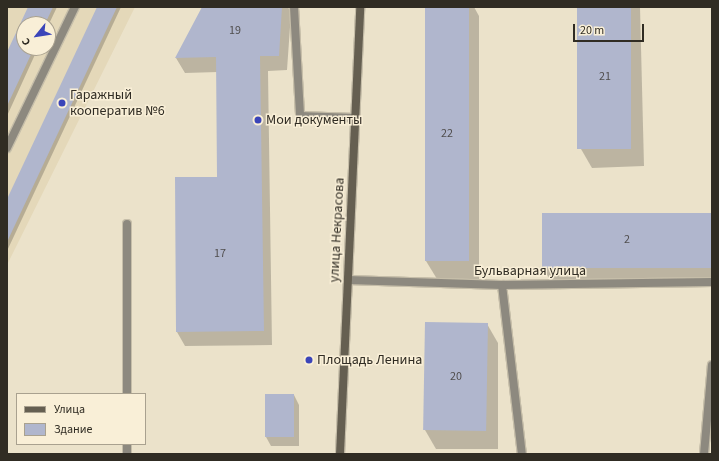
<!DOCTYPE html>
<meta charset="utf-8">
<style>
body{margin:0}
#map{position:relative;width:719px;height:461px;overflow:hidden;background:#ebe2ca;font-family:"Source Sans 3",sans-serif}
div>[style]{position:absolute}
.built>*{inset:0;background:#e4d8b9}
.shadow>*{inset:0;background:#0003}
.building>*{inset:0;background:#b0b6cd;transform-origin:0 0}
.roads{filter:drop-shadow(1px 0 #c6bea9) drop-shadow(-1px 0 #c6bea9) drop-shadow(0 1px #c6bea9) drop-shadow(0 -1px #c6bea9)}
.lane>*{height:8px;margin:-4px;padding:0 4px;transform-origin:4px;border-radius:4px;background:#8d897f}
.street>*{height:8px;margin:-4px;padding:0 4px;transform-origin:4px;border-radius:4px;background:#8d897f}
.secondary>*{height:8px;margin:-4px;padding:0 4px;transform-origin:4px;border-radius:4px;background:#655f51}
.dots>*{width:11px;height:11px;translate:-50% -50%;box-sizing:border-box;border:2px solid #f9efd7;border-radius:50%}
span{translate:-50% -50%;white-space:nowrap;text-align:center;line-height:1.15;-webkit-text-stroke:3px #f9efd7;paint-order:stroke}
.number-label{font-size:12px;color:#504e4e}
.number-label span{-webkit-text-stroke-width:0}
.poi-label{font-size:14px;color:#302c23}
.left{translate:0 -50%;text-align:left}
.street-label{font-size:14px;color:#302c23}
.frame{position:absolute;inset:0;border:8px solid #302c23;pointer-events:none}
.legend{position:absolute;left:16px;top:393px;width:130px;height:52px;box-sizing:border-box;background:#f9efd7;border:1px solid #a9a18f;margin:0;padding:5px 7px;list-style:none;font-size:12px;color:#302c23}
.legend li{display:flex;align-items:center;gap:8px;height:20px}
.legend b{width:20px;border:1px solid #a9a18f}
.north{position:absolute;left:16px;top:16px;width:40px;height:40px;box-sizing:border-box;background:#f9efd7;border:1px solid #a9a18f;border-radius:50%;rotate:240deg;font-size:11px;font-weight:700;line-height:16px;text-align:center;color:#302c23}
.north::after{content:'';display:block;margin:auto;width:14px;height:18px;background:#3b45b9;clip-path:polygon(50% 0,100% 100%,50% 72%,0 100%)}
.scale{position:absolute;left:573px;top:24px;width:71px;height:18px;box-sizing:border-box;border:2px solid #302c23;border-top:0;padding-left:5px;font-size:12px;line-height:14px;white-space:nowrap;color:#302c23;-webkit-text-stroke:3px #f9efd7;paint-order:stroke}
</style>
<div id="map">
<div class="built">
<div style="clip-path:polygon(evenodd,7px 7px,135px 7px,7px 265px,7px 7px,24px 24px,48px 24px,48px 48px,24px 48px,24px 24px)"></div>
</div>
<div class="shadow">
<div style="clip-path:polygon(29px 7px,57px 7px,48px 26px,48px 24px,24px 24px,24px 48px,38px 48px,7px 116px,7px 55px)"></div>
<div style="clip-path:polygon(98px 7px,121px 7px,7px 251px,7px 202px)"></div>
<div style="clip-path:polygon(203px 7px,288px 7px,291px 13px,287px 70px,268px 71px,272px 345px,185px 346px,177px 332px,218px 178px,218px 72px,185px 73px,176px 58px)"></div>
<div style="clip-path:polygon(426px 7px,474px 7px,479px 16px,479px 280px,437px 279px,426px 261px)"></div>
<div style="clip-path:polygon(578px 7px,640px 7px,644px 166px,592px 168px,581px 149px)"></div>
<div style="clip-path:polygon(712px 214px,712px 286px,553px 286px,543px 267px)"></div>
<div style="clip-path:polygon(426px 323px,487px 324px,498px 343px,498px 449px,436px 449px,425px 430px)"></div>
<div style="clip-path:polygon(294px 395px,299px 405px,299px 446px,271px 446px,266px 437px)"></div>
</div>
<div class="building">
<div style="clip-path:polygon(28px 7px,53px 7px,45px 24px,24px 24px,24px 48px,34px 48px,7px 106px,7px 52px)"></div>
<div style="clip-path:polygon(97px 7px,117px 7px,7px 242px,7px 199px)"></div>
<div style="clip-path:polygon(202px 7px,282px 7px,279px 56px,260px 56px,264px 331px,176px 332px,175px 177px,217px 177px,216px 57px,175px 58px)"></div>
<div style="left:425px;top:7px;width:44px;height:254px"></div>
<div style="left:577px;top:7px;width:54px;height:142px"></div>
<div style="left:542px;top:213px;width:170px;height:55px"></div>
<div style="left:425px;top:322px;width:63px;height:108px;rotate:1deg"></div>
<div style="left:265px;top:394px;width:29px;height:43px"></div>
</div>
<div class="roads">
<div class="lane">
<div style="left:294px;top:7px;width:109px;rotate:86.8deg"></div>
<div style="left:300px;top:116px;width:55px;rotate:2.1deg"></div>
<div style="left:7px;top:148px;width:157px;rotate:-64.3deg"></div>
<div style="left:127px;top:224px;width:170px;rotate:90deg"></div>
<div style="left:502px;top:285px;width:170px;rotate:83.3deg"></div>
<div style="left:127px;top:444px;width:10px;rotate:90deg"></div>
<div style="left:704px;top:454px;width:89px;rotate:-84.9deg"></div>
</div>
<div class="street">
<div style="left:348px;top:280px;width:154px;rotate:1.9deg"></div>
<div style="left:502px;top:285px;width:210px;rotate:-0.8deg"></div>
</div>
<div class="secondary">
<div style="left:340px;top:454px;width:447px;rotate:-87.4deg"></div>
</div>
</div>
<div class="dots">
<div style="left:62px;top:103px;background:#3b45b9"></div>
<div style="left:258px;top:120px;background:#3b45b9"></div>
<div style="left:309px;top:360px;background:#3b45b9"></div>
</div>
<div class="number-label">
<span style="left:235px;top:31px">19</span>
<span style="left:605px;top:77px">21</span>
<span style="left:447px;top:134px">22</span>
<span style="left:627px;top:240px">2</span>
<span style="left:220px;top:254px">17</span>
<span style="left:456px;top:377px">20</span>
</div>
<div class="poi-label">
<span class="left" style="left:70px;top:103px">Гаражный<br>кооператив №6</span>
<span class="left" style="left:266px;top:120px">Мои документы</span>
<span class="left" style="left:317px;top:360px">Площадь Ленина</span>
</div>
<div class="street-label">
<span style="left:337px;top:230px;rotate:-87deg">улица Некрасова</span>
<span style="left:530px;top:271px">Бульварная улица</span>
</div>
<div class="frame"></div>
<ul class="legend">
<li><b style="height:5px;background:#655f51"></b>Улица</li>
<li><b style="height:11px;background:#b0b6cd"></b>Здание</li>
</ul>
<div class="north">С</div>
<div class="scale">20 m</div>
</div>
